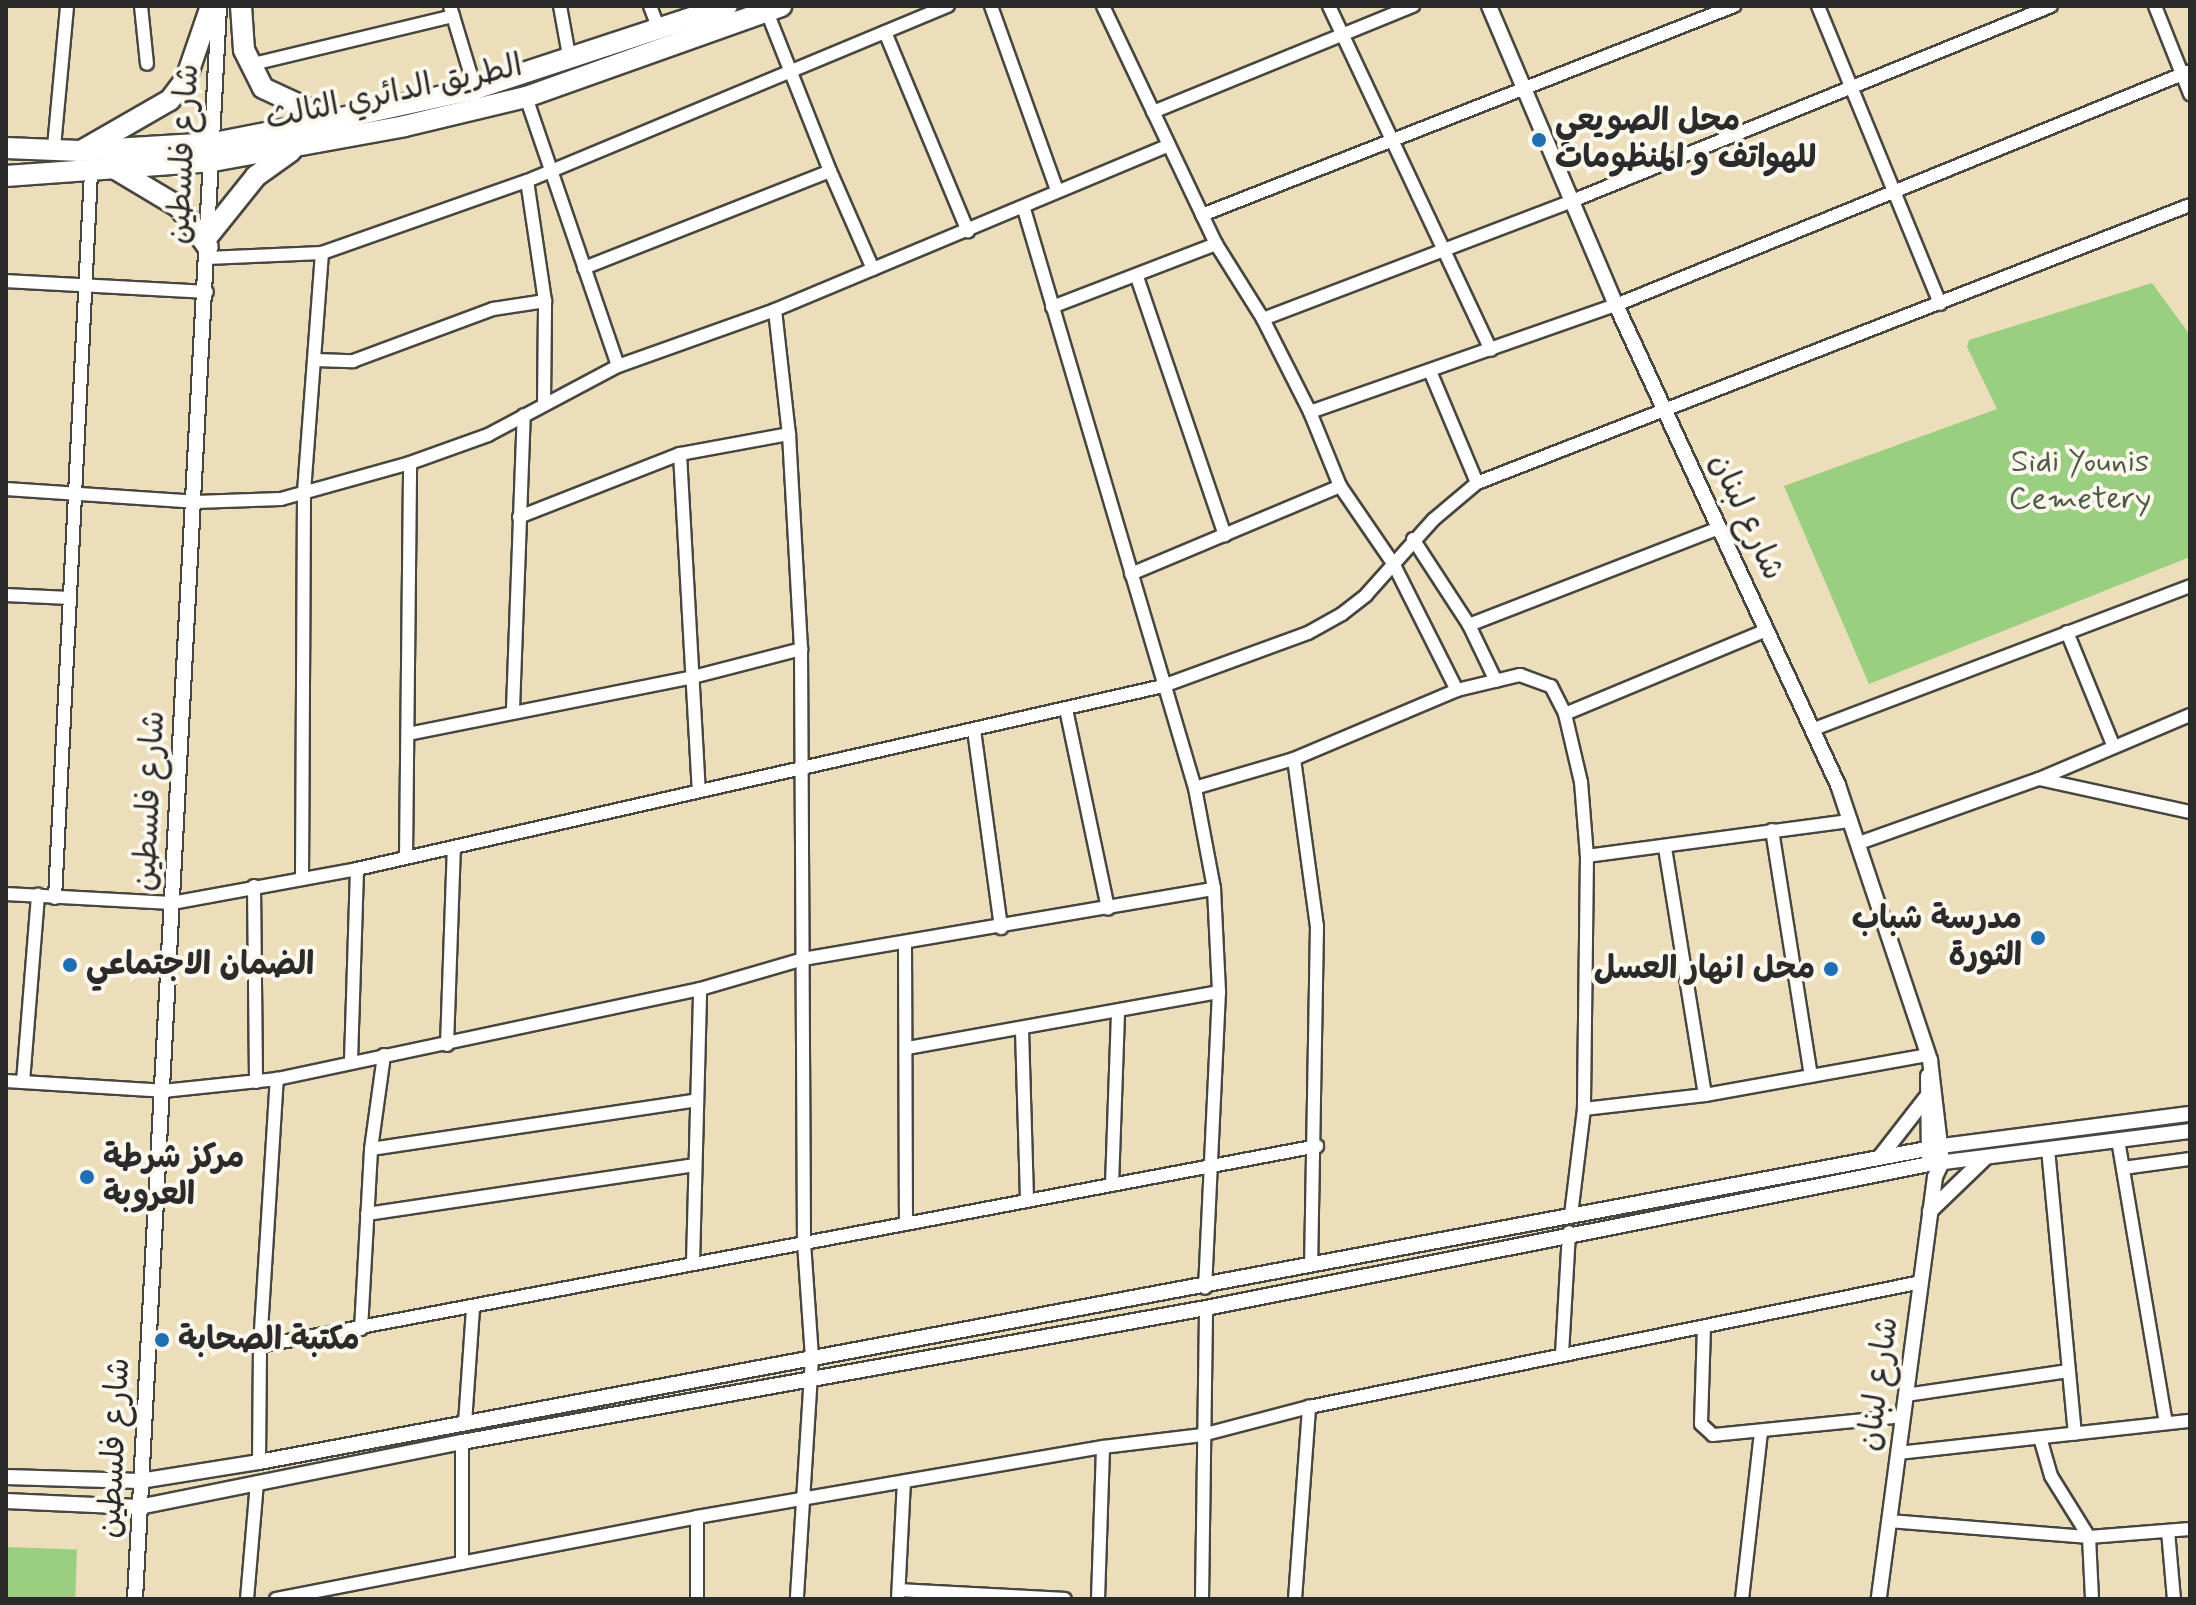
<!DOCTYPE html>
<meta charset="utf-8">
<style>
body{margin:0}
#map{position:relative;width:2196px;height:1605px;overflow:hidden;background:#ecdeba;font-family:Mynerve,"Playpen Sans Arabic",sans-serif}
div>[style]{position:absolute}
.green>*{inset:0;background:#9acf81;transform-origin:0 0}
.roads{filter:drop-shadow(2px 0 #484640) drop-shadow(-2px 0 #484640) drop-shadow(0 2px #484640) drop-shadow(0 -2px #484640)}
.minor>*{height:12px;margin:-6px;padding:0 6px;transform-origin:6px;border-radius:6px;background:#fff}
.tertiary>*{height:14px;margin:-7px;padding:0 7px;transform-origin:7px;border-radius:7px;background:#fff}
.trunk>*{height:20px;margin:-10px;padding:0 10px;transform-origin:10px;border-radius:10px;background:#fff}
.dots>*{width:22px;height:22px;translate:-50% -50%;box-sizing:border-box;border:4px solid #fbf7ec;border-radius:50%}
span{translate:-50% -50%;white-space:nowrap;text-align:center;line-height:1.15;-webkit-text-stroke:8px #fbf7ec;paint-order:stroke}
.street-label{font-size:32px;color:#2b2b2b}
.poi-label{font-size:32px;color:#2b2b2b;font-weight:700}
.left{translate:0 -50%;text-align:left}
.right{translate:-100% -50%;text-align:right}
.park-label{font-size:32px;color:#4c5c45}
.frame{position:absolute;inset:0;border:8px solid #2b2b2b;pointer-events:none}
</style>
<div id="map">
<div class="green">
<div style="clip-path:polygon(2152px 283px,2190px 335px,2190px 557px,1869px 684px,1784px 486px,1997px 409px,1967px 347px,1969px 340px)"></div>
<div style="left:6px;top:1547px;width:71px;height:52px;rotate:2deg"></div>
</div>
<div class="roads">
<div class="minor">
<div style="left:141px;top:6px;width:58px;rotate:84.1deg"></div>
<div style="left:450px;top:6px;width:87px;rotate:73.2deg"></div>
<div style="left:560px;top:6px;width:56px;rotate:79.7deg"></div>
<div style="left:650px;top:6px;width:28px;rotate:69deg"></div>
<div style="left:991px;top:6px;width:195px;rotate:70.3deg"></div>
<div style="left:1103px;top:6px;width:263px;rotate:64.6deg"></div>
<div style="left:1216px;top:244px;width:89px;rotate:57.9deg"></div>
<div style="left:1263px;top:319px;width:104px;rotate:63.2deg"></div>
<div style="left:1310px;top:412px;width:80px;rotate:67.9deg"></div>
<div style="left:1340px;top:486px;width:96px;rotate:55.6deg"></div>
<div style="left:1394px;top:565px;width:140px;rotate:63.3deg"></div>
<div style="left:1457px;top:690px;width:177px;rotate:157.1deg"></div>
<div style="left:1294px;top:759px;width:103px;rotate:163.7deg"></div>
<div style="left:1329px;top:6px;width:380px;rotate:64.8deg"></div>
<div style="left:1818px;top:6px;width:322px;rotate:67.7deg"></div>
<div style="left:2155px;top:6px;width:95px;rotate:68.3deg"></div>
<div style="left:885px;top:32px;width:216px;rotate:67.4deg"></div>
<div style="left:249px;top:65px;width:210px;rotate:-13.5deg"></div>
<div style="left:526px;top:97px;width:284px;rotate:71.1deg"></div>
<div style="left:1153px;top:112px;width:281px;rotate:-22.2deg"></div>
<div style="left:54px;top:147px;width:142px;rotate:-84.7deg"></div>
<div style="left:830px;top:171px;width:107px;rotate:66.3deg"></div>
<div style="left:1024px;top:209px;width:604px;rotate:73.55deg"></div>
<div style="left:1195px;top:788px;width:103px;rotate:79.3deg"></div>
<div style="left:1214px;top:889px;width:103px;rotate:87.2deg"></div>
<div style="left:1219px;top:992px;width:296px;rotate:92.7deg"></div>
<div style="left:1202px;top:215px;width:572px;rotate:-21.45deg"></div>
<div style="left:207px;top:258px;width:115px;rotate:-2.5deg"></div>
<div style="left:322px;top:253px;width:217px;rotate:-19.4deg"></div>
<div style="left:527px;top:181px;width:456px;rotate:-22.6deg"></div>
<div style="left:584px;top:268px;width:264px;rotate:-21.5deg"></div>
<div style="left:830px;top:171px;width:171px;rotate:-111.6deg"></div>
<div style="left:1137px;top:277px;width:273px;rotate:71.2deg"></div>
<div style="left:6px;top:281px;width:201px;rotate:3.1deg"></div>
<div style="left:1052px;top:307px;width:176px;rotate:-21deg"></div>
<div style="left:775px;top:310px;width:125px;rotate:83.6deg"></div>
<div style="left:789px;top:434px;width:215px;rotate:86.8deg"></div>
<div style="left:801px;top:649px;width:594px;rotate:89.71deg"></div>
<div style="left:804px;top:1243px;width:115px;rotate:86deg"></div>
<div style="left:812px;top:1358px;width:241px;rotate:93.6deg"></div>
<div style="left:1263px;top:319px;width:331px;rotate:-20.9deg"></div>
<div style="left:1572px;top:201px;width:517px;rotate:-22.15deg"></div>
<div style="left:315px;top:360px;width:38px;rotate:2deg"></div>
<div style="left:353px;top:361px;width:149px;rotate:-20.4deg"></div>
<div style="left:493px;top:309px;width:53px;rotate:-8.7deg"></div>
<div style="left:545px;top:301px;width:121px;rotate:-98.5deg"></div>
<div style="left:1430px;top:371px;width:121px;rotate:67.2deg"></div>
<div style="left:544px;top:404px;width:103px;rotate:-89.4deg"></div>
<div style="left:1310px;top:412px;width:324px;rotate:-19.3deg"></div>
<div style="left:1616px;top:305px;width:620px;rotate:-22.18deg"></div>
<div style="left:680px;top:454px;width:336px;rotate:86.8deg"></div>
<div style="left:6px;top:489px;width:189px;rotate:3.9deg"></div>
<div style="left:195px;top:502px;width:86px;rotate:-2deg"></div>
<div style="left:281px;top:499px;width:134px;rotate:-15.6deg"></div>
<div style="left:410px;top:463px;width:83px;rotate:-19.7deg"></div>
<div style="left:488px;top:435px;width:147px;rotate:-28deg"></div>
<div style="left:618px;top:366px;width:167px;rotate:-19.6deg"></div>
<div style="left:775px;top:310px;width:426px;rotate:-22.7deg"></div>
<div style="left:519px;top:517px;width:173px;rotate:-21.4deg"></div>
<div style="left:680px;top:454px;width:111px;rotate:-10.4deg"></div>
<div style="left:1413px;top:539px;width:103px;rotate:56.9deg"></div>
<div style="left:1469px;top:625px;width:268px;rotate:-21.2deg"></div>
<div style="left:1131px;top:574px;width:227px;rotate:-22.8deg"></div>
<div style="left:6px;top:595px;width:63px;rotate:2.7deg"></div>
<div style="left:1469px;top:625px;width:62px;rotate:64.3deg"></div>
<div style="left:2067px;top:632px;width:122px;rotate:67.8deg"></div>
<div style="left:1457px;top:690px;width:65px;rotate:-13.4deg"></div>
<div style="left:1520px;top:675px;width:33px;rotate:20deg"></div>
<div style="left:1551px;top:686px;width:31px;rotate:63deg"></div>
<div style="left:1565px;top:714px;width:70px;rotate:76.8deg"></div>
<div style="left:1581px;top:782px;width:74px;rotate:85.4deg"></div>
<div style="left:1587px;top:856px;width:253px;rotate:90.7deg"></div>
<div style="left:1584px;top:1109px;width:107px;rotate:97deg"></div>
<div style="left:513px;top:709px;width:294px;rotate:-87.9deg"></div>
<div style="left:1066px;top:709px;width:204px;rotate:78.1deg"></div>
<div style="left:1565px;top:714px;width:219px;rotate:-22.6deg"></div>
<div style="left:1814px;top:729px;width:402px;rotate:-20.8deg"></div>
<div style="left:974px;top:730px;width:200px;rotate:82.2deg"></div>
<div style="left:408px;top:734px;width:291px;rotate:-11.3deg"></div>
<div style="left:693px;top:677px;width:112px;rotate:-14.5deg"></div>
<div style="left:1294px;top:759px;width:169px;rotate:82.2deg"></div>
<div style="left:1317px;top:926px;width:339px;rotate:91deg"></div>
<div style="left:2039px;top:779px;width:155px;rotate:12.3deg"></div>
<div style="left:1772px;top:830px;width:249px;rotate:81deg"></div>
<div style="left:1859px;top:843px;width:191px;rotate:-19.6deg"></div>
<div style="left:2039px;top:779px;width:164px;rotate:-23deg"></div>
<div style="left:1665px;top:848px;width:250px;rotate:80.8deg"></div>
<div style="left:1587px;top:856px;width:266px;rotate:-7.6deg"></div>
<div style="left:406px;top:857px;width:394px;rotate:-89.4deg"></div>
<div style="left:302px;top:878px;width:386px;rotate:-89.7deg"></div>
<div style="left:304px;top:492px;width:240px;rotate:-85.7deg"></div>
<div style="left:254px;top:886px;width:196px;rotate:89.4deg"></div>
<div style="left:6px;top:894px;width:166px;rotate:3.1deg"></div>
<div style="left:172px;top:903px;width:188px;rotate:-10.4deg"></div>
<div style="left:357px;top:869px;width:827px;rotate:-12.79deg"></div>
<div style="left:1163px;top:686px;width:154px;rotate:-20.1deg"></div>
<div style="left:1308px;top:633px;width:39px;rotate:-29deg"></div>
<div style="left:1342px;top:614px;width:31px;rotate:-38deg"></div>
<div style="left:1366px;top:595px;width:101px;rotate:-48.2deg"></div>
<div style="left:1433px;top:520px;width:57px;rotate:-40.1deg"></div>
<div style="left:1477px;top:483px;width:765px;rotate:-21.3deg"></div>
<div style="left:55px;top:898px;width:726px;rotate:-87.16deg"></div>
<div style="left:905px;top:944px;width:280px;rotate:89.8deg"></div>
<div style="left:1022px;top:1030px;width:171px;rotate:88.3deg"></div>
<div style="left:447px;top:1045px;width:198px;rotate:-88deg"></div>
<div style="left:907px;top:1048px;width:317px;rotate:-10.2deg"></div>
<div style="left:351px;top:1061px;width:192px;rotate:-88.2deg"></div>
<div style="left:6px;top:1081px;width:157px;rotate:3.6deg"></div>
<div style="left:163px;top:1091px;width:115px;rotate:-6deg"></div>
<div style="left:277px;top:1079px;width:432px;rotate:-12deg"></div>
<div style="left:700px;top:989px;width:107px;rotate:-16.2deg"></div>
<div style="left:803px;top:959px;width:417px;rotate:-9.7deg"></div>
<div style="left:23px;top:1082px;width:188px;rotate:-85.4deg"></div>
<div style="left:1584px;top:1109px;width:122px;rotate:-6.6deg"></div>
<div style="left:1705px;top:1095px;width:227px;rotate:-10.2deg"></div>
<div style="left:2118px;top:1140px;width:287px;rotate:80.4deg"></div>
<div style="left:371px;top:1149px;width:327px;rotate:-8.5deg"></div>
<div style="left:2048px;top:1149px;width:286px;rotate:84.6deg"></div>
<div style="left:2123px;top:1168px;width:68px;rotate:-7.7deg"></div>
<div style="left:1112px;top:1185px;width:174px;rotate:-88deg"></div>
<div style="left:367px;top:1214px;width:330px;rotate:-8.5deg"></div>
<div style="left:693px;top:1263px;width:274px;rotate:-88.5deg"></div>
<div style="left:1704px;top:1327px;width:97px;rotate:91.8deg"></div>
<div style="left:1701px;top:1424px;width:16px;rotate:43deg"></div>
<div style="left:1713px;top:1435px;width:191px;rotate:-5.7deg"></div>
<div style="left:361px;top:1329px;width:180px;rotate:-86.8deg"></div>
<div style="left:371px;top:1149px;width:95px;rotate:-82.1deg"></div>
<div style="left:260px;top:1346px;width:1076px;rotate:-10.71deg"></div>
<div style="left:1562px;top:1354px;width:122px;rotate:-86.7deg"></div>
<div style="left:1906px;top:1395px;width:164px;rotate:-8.4deg"></div>
<div style="left:465px;top:1423px;width:115px;rotate:-86deg"></div>
<div style="left:2041px;top:1441px;width:36px;rotate:74deg"></div>
<div style="left:2051px;top:1476px;width:72px;rotate:58.1deg"></div>
<div style="left:2089px;top:1537px;width:62px;rotate:87.2deg"></div>
<div style="left:1898px;top:1453px;width:294px;rotate:-6.3deg"></div>
<div style="left:259px;top:1462px;width:116px;rotate:-89.5deg"></div>
<div style="left:260px;top:1346px;width:268px;rotate:-86.4deg"></div>
<div style="left:1889px;top:1521px;width:201px;rotate:4.6deg"></div>
<div style="left:2089px;top:1537px;width:101px;rotate:-4.5deg"></div>
<div style="left:2168px;top:1531px;width:68px;rotate:85deg"></div>
<div style="left:462px;top:1563px;width:121px;rotate:-90deg"></div>
<div style="left:899px;top:1590px;width:166px;rotate:3.1deg"></div>
<div style="left:247px;top:1599px;width:117px;rotate:-85.1deg"></div>
<div style="left:276px;top:1599px;width:429px;rotate:-11deg"></div>
<div style="left:697px;top:1517px;width:412px;rotate:-9.8deg"></div>
<div style="left:1103px;top:1447px;width:100px;rotate:-6.9deg"></div>
<div style="left:1202px;top:1435px;width:111px;rotate:-14.7deg"></div>
<div style="left:1309px;top:1407px;width:625px;rotate:-11.54deg"></div>
<div style="left:697px;top:1599px;width:82px;rotate:-90deg"></div>
<div style="left:898px;top:1599px;width:117px;rotate:-87.1deg"></div>
<div style="left:1098px;top:1599px;width:152px;rotate:-88.1deg"></div>
<div style="left:1202px;top:1599px;width:291px;rotate:-89.2deg"></div>
<div style="left:1295px;top:1599px;width:193px;rotate:-85.8deg"></div>
<div style="left:1742px;top:1599px;width:167px;rotate:-83.5deg"></div>
</div>
<div class="tertiary">
<div style="left:1489px;top:6px;width:325px;rotate:67deg"></div>
<div style="left:1616px;top:305px;width:529px;rotate:65.18deg"></div>
<div style="left:1838px;top:785px;width:290px;rotate:71.5deg"></div>
<div style="left:1930px;top:1060px;width:103px;rotate:83.3deg"></div>
<div style="left:1942px;top:1162px;width:17px;rotate:115deg"></div>
<div style="left:1935px;top:1177px;width:426px;rotate:97.6deg"></div>
<div style="left:1928px;top:1076px;width:79px;rotate:89.3deg"></div>
<div style="left:1880px;top:1157px;width:75px;rotate:-52.1deg"></div>
<div style="left:1930px;top:1211px;width:75px;rotate:-43.9deg"></div>
<div style="left:6px;top:1477px;width:134px;rotate:1.7deg"></div>
<div style="left:140px;top:1481px;width:121px;rotate:-9.1deg"></div>
<div style="left:259px;top:1462px;width:1712px;rotate:-10.63deg"></div>
<div style="left:1942px;top:1146px;width:250px;rotate:-7.4deg"></div>
<div style="left:6px;top:1501px;width:133px;rotate:2.6deg"></div>
<div style="left:139px;top:1507px;width:329px;rotate:-11.4deg"></div>
<div style="left:462px;top:1442px;width:756px;rotate:-10.21deg"></div>
<div style="left:1206px;top:1308px;width:737px;rotate:-11.26deg"></div>
<div style="left:1929px;top:1164px;width:263px;rotate:-7.2deg"></div>
<div style="left:135px;top:1599px;width:1595px;rotate:-86.98deg"></div>
</div>
<div class="trunk">
<div style="left:241px;top:6px;width:44px;rotate:86.1deg"></div>
<div style="left:244px;top:50px;width:42px;rotate:63.4deg"></div>
<div style="left:263px;top:88px;width:76px;rotate:24.9deg"></div>
<div style="left:6px;top:148px;width:74px;rotate:2.3deg"></div>
<div style="left:80px;top:151px;width:134px;rotate:-3.4deg"></div>
<div style="left:214px;top:143px;width:120px;rotate:-11deg"></div>
<div style="left:332px;top:120px;width:146px;rotate:-12.2deg"></div>
<div style="left:475px;top:89px;width:265px;rotate:-18.2deg"></div>
<div style="left:83px;top:150px;width:100px;rotate:-29.9deg"></div>
<div style="left:170px;top:100px;width:26px;rotate:-53deg"></div>
<div style="left:186px;top:79px;width:77px;rotate:-71.1deg"></div>
<div style="left:117px;top:170px;width:72px;rotate:30.8deg"></div>
<div style="left:179px;top:207px;width:49px;rotate:54.1deg"></div>
<div style="left:6px;top:176px;width:208px;rotate:-4.1deg"></div>
<div style="left:213px;top:161px;width:195px;rotate:-10.3deg"></div>
<div style="left:405px;top:126px;width:124px;rotate:-13.5deg"></div>
<div style="left:526px;top:97px;width:271px;rotate:-19.6deg"></div>
<div style="left:208px;top:236px;width:77px;rotate:-51.3deg"></div>
<div style="left:256px;top:176px;width:43px;rotate:-35.5deg"></div>
</div>
</div>
<div class="dots">
<div style="left:1539px;top:140px;background:#1f6fb2"></div>
<div style="left:2038px;top:938px;background:#1f6fb2"></div>
<div style="left:70px;top:965px;background:#1f6fb2"></div>
<div style="left:1831px;top:969px;background:#1f6fb2"></div>
<div style="left:87px;top:1177px;background:#1f6fb2"></div>
<div style="left:162px;top:1340px;background:#1f6fb2"></div>
</div>
<div class="street-label">
<span style="left:394px;top:93px;rotate:-12deg">الطريق الدائري الثالث</span>
<span style="left:184px;top:154px;rotate:-87deg">شارع فلسطين</span>
<span style="left:1746px;top:517px;rotate:65deg">شارع لبنان</span>
<span style="left:150px;top:801px;rotate:-87deg">شارع فلسطين</span>
<span style="left:1879px;top:1384px;rotate:-82deg">شارع لبنان</span>
<span style="left:115px;top:1448px;rotate:-87deg">شارع فلسطين</span>
</div>
<div class="poi-label">
<span class="left" style="left:1555px;top:140px">محل الصويعي<br>للهواتف و المنظومات</span>
<span class="right" style="left:2022px;top:938px">مدرسة شباب<br>الثورة</span>
<span class="left" style="left:86px;top:965px">الضمان الاجتماعي</span>
<span class="right" style="left:1815px;top:969px">محل انهار العسل</span>
<span class="left" style="left:103px;top:1177px">مركز شرطة<br>العروبة</span>
<span class="left" style="left:178px;top:1340px">مكتبة الصحابة</span>
</div>
<div class="park-label">
<span style="left:2080px;top:481px">Sidi Younis<br>Cemetery</span>
</div>
<div class="frame"></div>
</div>
